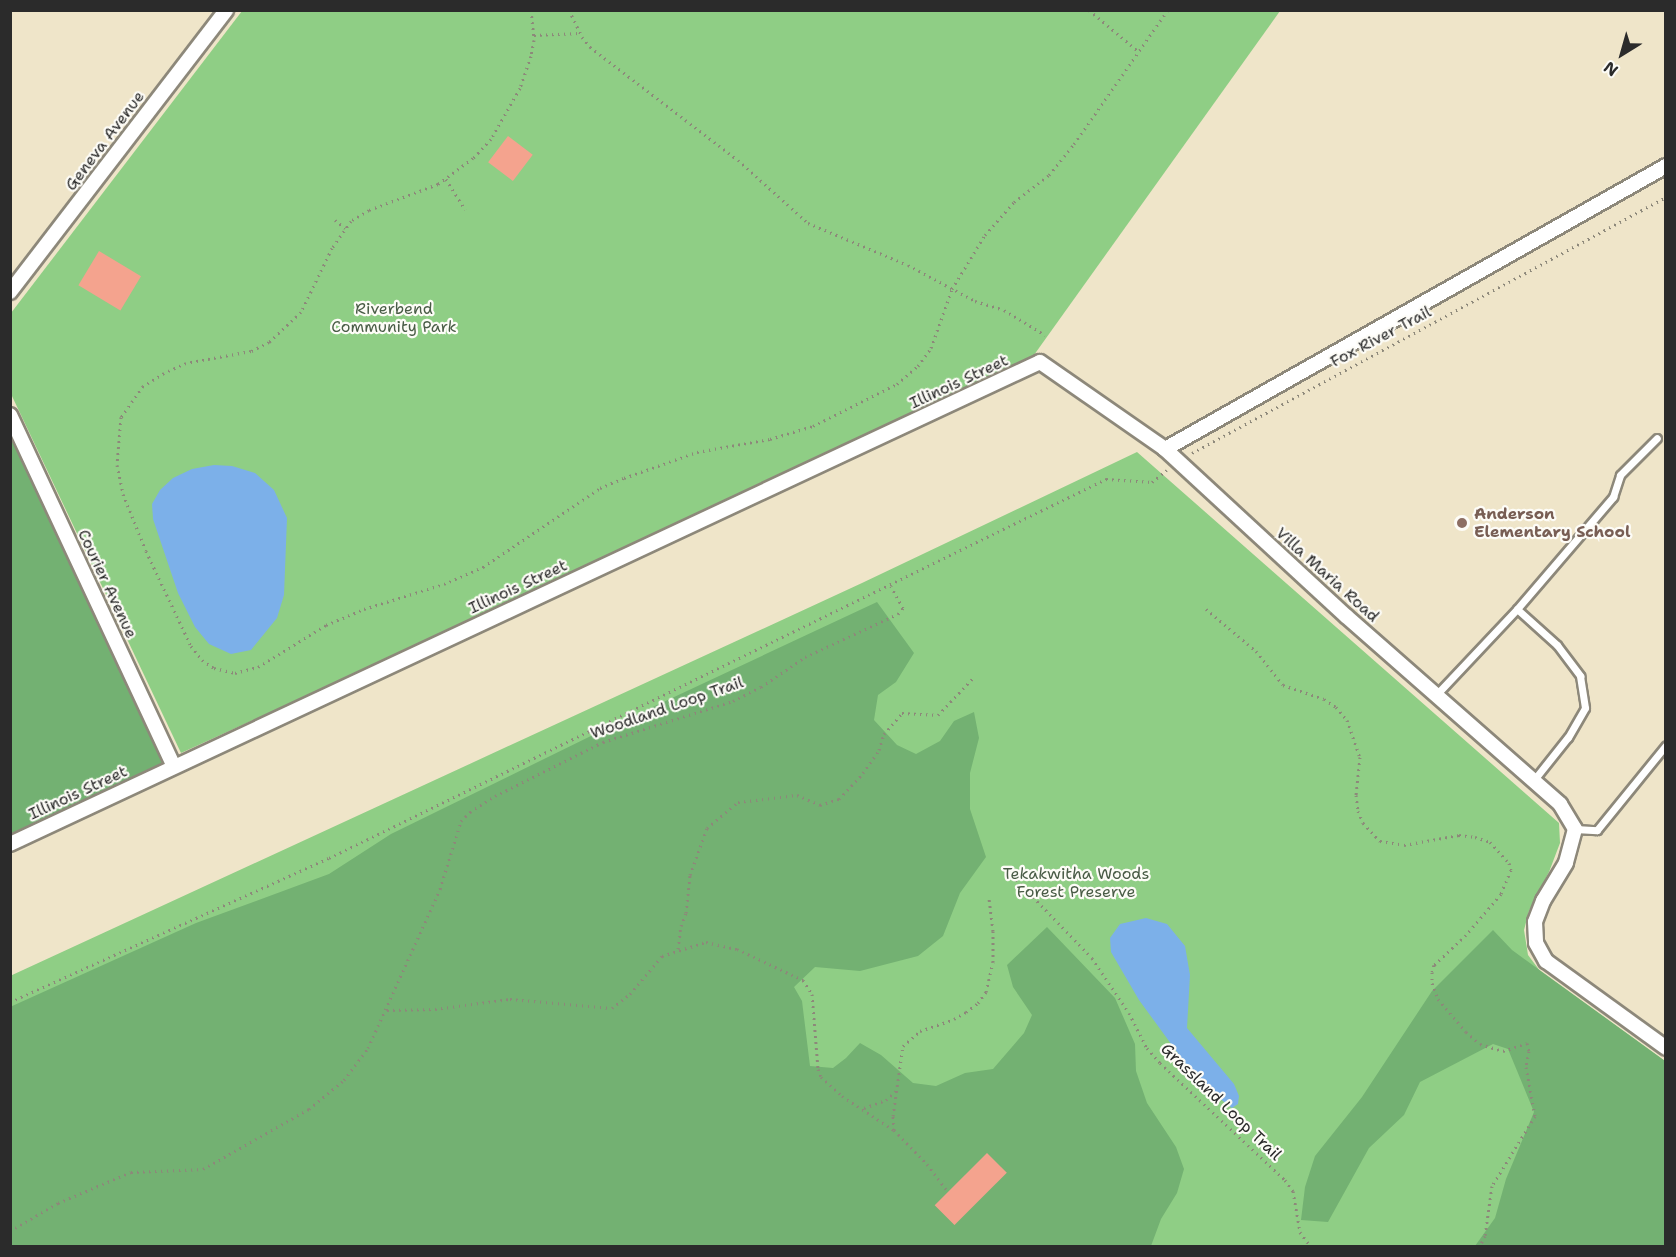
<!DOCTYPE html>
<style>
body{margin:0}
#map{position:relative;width:1676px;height:1257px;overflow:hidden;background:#efe5c9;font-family:"Shantell Sans",sans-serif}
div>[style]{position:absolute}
.green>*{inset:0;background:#8fce85}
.forest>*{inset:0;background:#73b172}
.water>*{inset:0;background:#7cb0e9}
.building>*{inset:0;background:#f4a38e;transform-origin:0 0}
.path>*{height:3px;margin-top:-1.5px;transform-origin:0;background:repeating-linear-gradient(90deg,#8d887a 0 1.5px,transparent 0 6px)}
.roads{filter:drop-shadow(2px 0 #8d887a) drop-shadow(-2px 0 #8d887a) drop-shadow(0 2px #8d887a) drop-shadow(0 -2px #8d887a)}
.service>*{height:7px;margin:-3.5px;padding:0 3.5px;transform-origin:3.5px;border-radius:3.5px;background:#fff}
.minor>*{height:14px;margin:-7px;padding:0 7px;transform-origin:7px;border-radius:7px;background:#fff}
.dots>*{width:16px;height:16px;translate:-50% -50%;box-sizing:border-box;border:3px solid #fdfcf7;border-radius:50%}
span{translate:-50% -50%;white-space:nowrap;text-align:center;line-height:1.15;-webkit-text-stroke:4.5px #fdfcf7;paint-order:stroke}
.street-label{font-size:16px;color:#2b2b2b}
.park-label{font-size:16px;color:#495c46}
.education-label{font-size:16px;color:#785e54;font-weight:700}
.left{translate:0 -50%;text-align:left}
.frame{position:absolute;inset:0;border:12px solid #2b2b2b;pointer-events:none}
.north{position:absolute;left:1592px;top:24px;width:60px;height:60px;-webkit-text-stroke:4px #fdfcf7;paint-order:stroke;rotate:217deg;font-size:16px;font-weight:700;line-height:24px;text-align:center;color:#2b2b2b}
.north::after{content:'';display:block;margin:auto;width:21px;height:27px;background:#2b2b2b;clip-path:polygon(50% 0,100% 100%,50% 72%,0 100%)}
</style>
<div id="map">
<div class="green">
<div style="clip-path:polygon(242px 11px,1280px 11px,1034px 355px,596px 564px,181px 753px,11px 394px,11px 313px)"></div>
<div style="clip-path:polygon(1137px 452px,1559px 823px,1560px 843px,1549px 872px,1529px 911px,1524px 930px,1528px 955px,1540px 971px,1665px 1061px,1665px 1246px,11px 1246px,10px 976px,862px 583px)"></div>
</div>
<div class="forest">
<div style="clip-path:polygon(10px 434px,165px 762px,11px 836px,10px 836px)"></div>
<div style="clip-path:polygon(877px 602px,914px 653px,896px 682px,878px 695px,874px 720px,897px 745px,916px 754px,940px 741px,954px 721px,974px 712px,979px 738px,970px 773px,970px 809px,986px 857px,960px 893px,943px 936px,918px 956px,860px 971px,815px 967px,794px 987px,802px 1001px,810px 1066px,833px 1068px,846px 1058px,860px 1043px,881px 1055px,913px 1083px,936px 1086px,965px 1073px,993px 1069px,1024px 1033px,1032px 1015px,1013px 987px,1007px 965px,1047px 927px,1115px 998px,1135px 1044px,1136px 1071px,1147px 1103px,1176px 1147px,1184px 1169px,1177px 1193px,1161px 1219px,1151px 1246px,11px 1246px,10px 1007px,196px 923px,329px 874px,391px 834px,595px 734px)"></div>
<div style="clip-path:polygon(1493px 930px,1512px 950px,1665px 1061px,1665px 1246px,1475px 1246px,1495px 1218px,1506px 1179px,1534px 1112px,1508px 1049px,1493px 1044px,1420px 1082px,1404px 1115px,1369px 1148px,1328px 1222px,1301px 1220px,1305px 1187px,1315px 1156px,1362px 1097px,1432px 991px)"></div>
</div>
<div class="water">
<div style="clip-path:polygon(214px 465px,232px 466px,255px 473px,274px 490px,287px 518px,284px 595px,277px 618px,251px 650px,231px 654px,209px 644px,195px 627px,178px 593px,153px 519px,152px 504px,160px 490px,173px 478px,192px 469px)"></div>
<div style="clip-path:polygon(1146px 918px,1167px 924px,1185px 946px,1190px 975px,1187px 1028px,1234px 1084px,1239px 1096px,1238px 1104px,1232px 1108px,1210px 1091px,1185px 1063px,1139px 1000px,1111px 952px,1110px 938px,1120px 924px)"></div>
</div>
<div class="building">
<div style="left:508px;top:136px;width:31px;height:33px;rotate:37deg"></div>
<div style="left:99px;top:251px;width:49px;height:40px;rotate:31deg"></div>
<div style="left:987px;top:1153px;width:28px;height:74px;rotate:45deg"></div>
</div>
<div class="path">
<div style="left:531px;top:10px;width:30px;rotate:84deg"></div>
<div style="left:534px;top:40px;width:16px;rotate:101deg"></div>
<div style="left:531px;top:56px;width:34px;rotate:109deg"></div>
<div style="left:520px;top:88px;width:59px;rotate:119.6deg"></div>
<div style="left:491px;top:139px;width:26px;rotate:133deg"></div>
<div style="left:473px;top:158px;width:44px;rotate:143.4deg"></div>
<div style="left:438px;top:184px;width:74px;rotate:159.4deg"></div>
<div style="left:369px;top:210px;width:21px;rotate:149deg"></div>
<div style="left:351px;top:221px;width:33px;rotate:125deg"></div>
<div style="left:332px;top:248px;width:71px;rotate:115.8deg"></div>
<div style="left:301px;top:312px;width:44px;rotate:136.8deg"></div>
<div style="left:269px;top:342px;width:20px;rotate:153deg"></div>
<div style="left:251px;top:351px;width:66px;rotate:169.5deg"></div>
<div style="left:186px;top:363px;width:24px;rotate:156deg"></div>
<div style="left:164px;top:373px;width:25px;rotate:148deg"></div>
<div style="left:143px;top:386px;width:38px;rotate:125deg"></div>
<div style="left:121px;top:417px;width:48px;rotate:94.8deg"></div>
<div style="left:117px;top:465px;width:30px;rotate:78deg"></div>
<div style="left:123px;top:494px;width:61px;rotate:68deg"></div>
<div style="left:146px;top:551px;width:105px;rotate:64.7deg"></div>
<div style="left:191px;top:646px;width:18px;rotate:52deg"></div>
<div style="left:202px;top:660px;width:14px;rotate:34deg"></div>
<div style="left:214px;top:668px;width:22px;rotate:13deg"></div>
<div style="left:235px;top:673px;width:24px;rotate:-15deg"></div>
<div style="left:258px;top:667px;width:80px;rotate:-31.7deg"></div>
<div style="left:326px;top:625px;width:41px;rotate:-22.8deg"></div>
<div style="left:364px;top:609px;width:84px;rotate:-17.4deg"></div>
<div style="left:444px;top:584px;width:43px;rotate:-23.6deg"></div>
<div style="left:483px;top:567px;width:141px;rotate:-34deg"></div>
<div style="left:600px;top:488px;width:26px;rotate:-23deg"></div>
<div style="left:624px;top:478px;width:77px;rotate:-19.6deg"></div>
<div style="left:697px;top:452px;width:74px;rotate:-10.1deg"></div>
<div style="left:770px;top:439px;width:45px;rotate:-16.8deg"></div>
<div style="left:813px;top:426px;width:94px;rotate:-26.6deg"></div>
<div style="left:897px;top:384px;width:28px;rotate:-41deg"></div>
<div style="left:918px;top:366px;width:22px;rotate:-54deg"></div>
<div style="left:931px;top:348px;width:63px;rotate:-70.4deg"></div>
<div style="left:952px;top:289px;width:63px;rotate:-58.6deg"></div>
<div style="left:985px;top:235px;width:44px;rotate:-48.7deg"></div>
<div style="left:1014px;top:202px;width:44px;rotate:-37.6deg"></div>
<div style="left:1049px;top:175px;width:40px;rotate:-51deg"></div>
<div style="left:1074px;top:144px;width:164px;rotate:-55deg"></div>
<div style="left:569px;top:10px;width:30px;rotate:64deg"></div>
<div style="left:582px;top:37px;width:13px;rotate:51deg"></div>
<div style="left:590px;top:47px;width:186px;rotate:37.4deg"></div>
<div style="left:738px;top:160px;width:94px;rotate:42deg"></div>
<div style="left:808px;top:223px;width:108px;rotate:22.8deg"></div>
<div style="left:908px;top:265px;width:76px;rotate:28.2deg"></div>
<div style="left:975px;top:301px;width:30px;rotate:17deg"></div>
<div style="left:1004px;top:310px;width:48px;rotate:31.4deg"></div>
<div style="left:1089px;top:10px;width:64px;rotate:39.9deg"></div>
<div style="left:534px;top:35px;width:45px;rotate:-2.5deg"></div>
<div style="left:446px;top:179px;width:36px;rotate:58deg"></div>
<div style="left:335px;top:220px;width:13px;rotate:39deg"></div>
<div style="left:1192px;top:453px;width:539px;rotate:-28.37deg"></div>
<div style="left:1206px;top:609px;width:65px;rotate:40deg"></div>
<div style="left:1256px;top:651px;width:43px;rotate:51.5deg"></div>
<div style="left:1283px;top:685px;width:43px;rotate:18.9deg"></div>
<div style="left:1324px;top:699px;width:14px;rotate:34deg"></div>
<div style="left:1336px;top:707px;width:17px;rotate:50deg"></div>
<div style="left:1347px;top:720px;width:39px;rotate:71deg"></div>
<div style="left:1360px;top:757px;width:38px;rotate:96deg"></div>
<div style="left:1356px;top:795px;width:16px;rotate:83deg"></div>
<div style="left:1358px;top:811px;width:13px;rotate:67deg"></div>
<div style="left:1363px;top:823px;width:25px;rotate:47deg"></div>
<div style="left:1380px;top:841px;width:24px;rotate:9deg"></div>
<div style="left:1404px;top:845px;width:56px;rotate:-10.3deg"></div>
<div style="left:1459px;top:835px;width:16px;rotate:7deg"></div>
<div style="left:1475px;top:837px;width:16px;rotate:18deg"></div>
<div style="left:1490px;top:842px;width:28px;rotate:48deg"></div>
<div style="left:1509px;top:863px;width:7px;rotate:74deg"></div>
<div style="left:1511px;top:870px;width:26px;rotate:113deg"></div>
<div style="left:1501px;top:894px;width:54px;rotate:130.5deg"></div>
<div style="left:1466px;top:935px;width:44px;rotate:136.8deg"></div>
<div style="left:1434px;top:965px;width:7px;rotate:106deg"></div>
<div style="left:1432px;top:972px;width:11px;rotate:90deg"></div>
<div style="left:1432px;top:983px;width:17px;rotate:69deg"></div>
<div style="left:1438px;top:999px;width:43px;rotate:49.7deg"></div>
<div style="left:1466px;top:1032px;width:18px;rotate:41deg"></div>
<div style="left:1480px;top:1044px;width:24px;rotate:17deg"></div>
<div style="left:1503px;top:1051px;width:25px;rotate:-18deg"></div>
<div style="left:1527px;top:1043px;width:8px;rotate:76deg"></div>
<div style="left:1529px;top:1051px;width:16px;rotate:101deg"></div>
<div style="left:1526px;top:1067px;width:50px;rotate:79.6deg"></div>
<div style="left:1535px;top:1116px;width:82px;rotate:121.6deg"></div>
<div style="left:1492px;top:1186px;width:50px;rotate:98deg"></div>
<div style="left:1485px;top:1236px;width:11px;rotate:117deg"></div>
<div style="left:1008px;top:871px;width:121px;rotate:46deg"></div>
<div style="left:1092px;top:958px;width:66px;rotate:56.1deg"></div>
<div style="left:1129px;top:1013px;width:39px;rotate:63deg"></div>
<div style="left:1147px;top:1048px;width:20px;rotate:49deg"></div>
<div style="left:1160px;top:1063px;width:171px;rotate:43.1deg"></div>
<div style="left:1285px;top:1180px;width:14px;rotate:54deg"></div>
<div style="left:1293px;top:1191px;width:42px;rotate:80.3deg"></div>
<div style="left:1300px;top:1232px;width:17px;rotate:54deg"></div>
<div style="left:678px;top:949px;width:23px;rotate:-83deg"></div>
<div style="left:681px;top:926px;width:14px;rotate:-69deg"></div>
<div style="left:686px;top:913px;width:38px;rotate:-84deg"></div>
<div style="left:690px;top:875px;width:50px;rotate:-70.1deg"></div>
<div style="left:707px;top:828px;width:40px;rotate:-40deg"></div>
<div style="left:738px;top:802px;width:59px;rotate:-6.8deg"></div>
<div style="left:797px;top:795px;width:25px;rotate:23deg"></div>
<div style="left:820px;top:805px;width:20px;rotate:-18deg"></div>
<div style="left:839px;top:799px;width:35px;rotate:-47deg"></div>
<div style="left:863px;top:773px;width:28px;rotate:-55deg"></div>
<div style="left:879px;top:750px;width:17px;rotate:-73deg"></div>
<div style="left:884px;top:734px;width:28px;rotate:-49deg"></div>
<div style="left:902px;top:713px;width:36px;rotate:3deg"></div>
<div style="left:938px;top:715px;width:52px;rotate:-46.5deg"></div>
<div style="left:10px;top:1002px;width:350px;rotate:-24.3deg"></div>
<div style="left:329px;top:858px;width:865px;rotate:-26deg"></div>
<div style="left:1106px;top:479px;width:46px;rotate:3.7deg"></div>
<div style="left:1152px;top:482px;width:19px;rotate:-39deg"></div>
<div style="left:387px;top:1010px;width:48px;rotate:-1.2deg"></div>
<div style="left:435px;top:1009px;width:76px;rotate:-7.6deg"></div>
<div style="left:510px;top:999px;width:102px;rotate:5deg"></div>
<div style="left:612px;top:1008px;width:23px;rotate:-38deg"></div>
<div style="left:630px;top:994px;width:50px;rotate:-49.9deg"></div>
<div style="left:662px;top:956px;width:46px;rotate:-17.7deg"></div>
<div style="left:706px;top:942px;width:32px;rotate:13deg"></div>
<div style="left:737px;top:949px;width:73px;rotate:25.2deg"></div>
<div style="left:803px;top:980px;width:17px;rotate:57deg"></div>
<div style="left:812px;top:994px;width:75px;rotate:85.4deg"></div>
<div style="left:818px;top:1069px;width:9px;rotate:69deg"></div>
<div style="left:821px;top:1077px;width:28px;rotate:42deg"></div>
<div style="left:842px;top:1096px;width:62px;rotate:33.2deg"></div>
<div style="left:894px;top:1130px;width:47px;rotate:45.9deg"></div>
<div style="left:927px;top:1164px;width:35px;rotate:53deg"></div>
<div style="left:864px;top:1108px;width:23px;rotate:-20deg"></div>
<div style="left:886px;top:1100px;width:15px;rotate:-42deg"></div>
<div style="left:894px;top:1130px;width:14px;rotate:-94deg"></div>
<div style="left:893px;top:1116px;width:71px;rotate:-81.9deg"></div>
<div style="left:903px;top:1046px;width:23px;rotate:-41deg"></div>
<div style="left:920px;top:1031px;width:36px;rotate:-19deg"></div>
<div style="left:954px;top:1019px;width:14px;rotate:-30deg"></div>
<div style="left:966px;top:1012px;width:15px;rotate:-37deg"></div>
<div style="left:978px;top:1003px;width:14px;rotate:-54deg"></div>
<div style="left:986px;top:992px;width:31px;rotate:-77deg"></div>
<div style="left:993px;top:962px;width:31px;rotate:-90deg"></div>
<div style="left:993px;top:931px;width:34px;rotate:-97deg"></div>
<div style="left:10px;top:1231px;width:56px;rotate:-30.3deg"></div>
<div style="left:58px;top:1203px;width:79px;rotate:-23deg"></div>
<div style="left:131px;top:1172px;width:72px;rotate:-2.4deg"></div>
<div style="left:203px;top:1169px;width:122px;rotate:-29.5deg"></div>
<div style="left:309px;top:1109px;width:45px;rotate:-39.6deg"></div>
<div style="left:344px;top:1080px;width:40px;rotate:-53deg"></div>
<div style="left:368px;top:1048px;width:175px;rotate:-65.6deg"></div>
<div style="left:440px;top:889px;width:71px;rotate:-72.8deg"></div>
<div style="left:461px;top:821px;width:13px;rotate:-45deg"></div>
<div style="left:470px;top:812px;width:30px;rotate:-33deg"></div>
<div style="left:495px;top:796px;width:121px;rotate:-26.6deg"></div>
<div style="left:603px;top:742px;width:136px;rotate:-17.5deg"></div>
<div style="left:733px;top:701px;width:31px;rotate:-27deg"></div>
<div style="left:761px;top:687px;width:53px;rotate:-34.3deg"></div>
<div style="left:805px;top:657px;width:102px;rotate:-24.8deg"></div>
<div style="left:898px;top:614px;width:8px;rotate:-50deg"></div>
<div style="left:903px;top:608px;width:25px;rotate:-119deg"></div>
</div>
<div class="roads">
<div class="service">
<div style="left:1517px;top:609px;width:54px;rotate:42deg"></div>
<div style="left:1557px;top:645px;width:39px;rotate:53deg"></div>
<div style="left:1580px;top:676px;width:32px;rotate:81deg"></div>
<div style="left:1585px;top:708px;width:34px;rotate:120deg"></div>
<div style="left:1568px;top:737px;width:56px;rotate:128.5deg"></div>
<div style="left:1436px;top:695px;width:118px;rotate:-46.7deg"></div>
<div style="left:1517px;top:609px;width:148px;rotate:-49.4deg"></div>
<div style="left:1613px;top:497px;width:23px;rotate:-72deg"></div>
<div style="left:1620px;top:475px;width:52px;rotate:-45deg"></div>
<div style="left:1575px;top:829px;width:22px;rotate:3deg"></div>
<div style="left:1597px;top:830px;width:109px;rotate:-50.9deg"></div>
</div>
<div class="minor">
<div style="left:10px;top:292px;width:355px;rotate:-52.5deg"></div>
<div style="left:10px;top:415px;width:387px;rotate:65deg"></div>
<div style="left:1165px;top:449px;width:575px;rotate:-29.46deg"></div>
<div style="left:10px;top:844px;width:1137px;rotate:-25.08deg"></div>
<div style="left:1040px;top:362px;width:152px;rotate:34.8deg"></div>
<div style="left:1165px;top:449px;width:246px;rotate:42.7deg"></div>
<div style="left:1346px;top:616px;width:285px;rotate:41.3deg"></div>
<div style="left:1560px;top:804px;width:29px;rotate:59deg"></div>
<div style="left:1575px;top:829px;width:35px;rotate:105deg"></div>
<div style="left:1566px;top:863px;width:44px;rotate:121.2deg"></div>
<div style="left:1543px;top:901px;width:22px;rotate:111deg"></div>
<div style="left:1535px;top:922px;width:21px;rotate:87deg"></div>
<div style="left:1536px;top:943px;width:21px;rotate:61deg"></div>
<div style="left:1546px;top:961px;width:148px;rotate:35.9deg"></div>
</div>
</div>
<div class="dots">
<div style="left:1462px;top:523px;background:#8d6e63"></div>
</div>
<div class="street-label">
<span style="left:105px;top:141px;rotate:-53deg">Geneva Avenue</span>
<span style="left:1381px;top:337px;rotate:-28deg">Fox River Trail</span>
<span style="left:959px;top:382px;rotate:-25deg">Illinois Street</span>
<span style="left:1327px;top:575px;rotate:42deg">Villa Maria Road</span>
<span style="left:107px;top:584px;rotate:65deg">Courier Avenue</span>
<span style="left:518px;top:587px;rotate:-25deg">Illinois Street</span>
<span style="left:667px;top:708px;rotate:-19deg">Woodland Loop Trail</span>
<span style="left:78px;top:793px;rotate:-25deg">Illinois Street</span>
<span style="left:1221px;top:1102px;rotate:44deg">Grassland Loop Trail</span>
</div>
<div class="park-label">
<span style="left:394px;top:318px">Riverbend<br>Community Park</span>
<span style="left:1076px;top:883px">Tekakwitha Woods<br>Forest Preserve</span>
</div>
<div class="education-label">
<span class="left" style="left:1474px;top:523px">Anderson<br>Elementary School</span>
</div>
<div class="frame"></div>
<div class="north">N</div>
</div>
